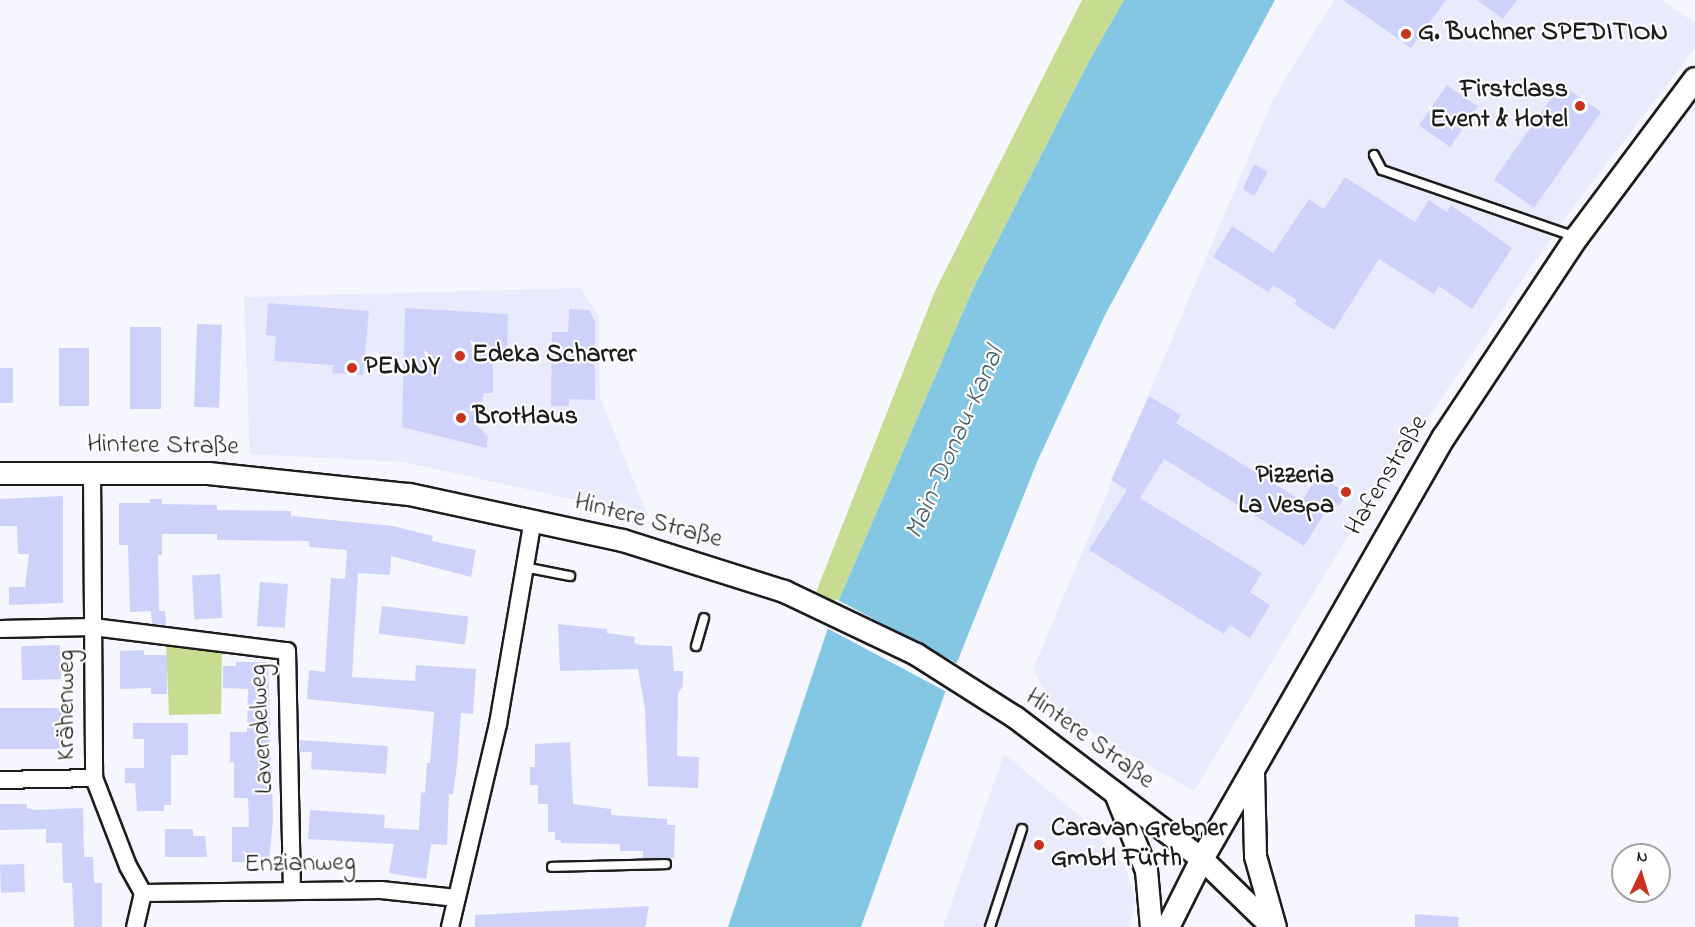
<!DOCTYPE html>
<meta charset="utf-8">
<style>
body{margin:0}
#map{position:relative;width:1695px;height:927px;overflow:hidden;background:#f5f6fe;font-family:"Indie Flower",sans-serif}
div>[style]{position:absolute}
.built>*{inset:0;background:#e9ebfd}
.green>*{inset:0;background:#c7dc91}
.water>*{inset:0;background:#83c7e4}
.pier>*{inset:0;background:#f5f6fe;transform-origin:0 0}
.building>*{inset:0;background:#ced2fb;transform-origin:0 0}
.roads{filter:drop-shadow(2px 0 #1c1c1c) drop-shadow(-2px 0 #1c1c1c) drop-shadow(0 2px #1c1c1c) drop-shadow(0 -2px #1c1c1c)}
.service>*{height:8px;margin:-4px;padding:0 4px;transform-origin:4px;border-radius:4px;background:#fff}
.minor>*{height:16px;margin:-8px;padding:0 8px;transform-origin:8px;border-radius:8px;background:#fff}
.tertiary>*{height:21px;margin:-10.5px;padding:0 10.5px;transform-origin:10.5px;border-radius:10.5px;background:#fff}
.secondary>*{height:22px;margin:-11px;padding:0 11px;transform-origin:11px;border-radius:11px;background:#fff}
.dots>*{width:16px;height:16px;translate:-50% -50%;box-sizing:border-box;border:3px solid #fff;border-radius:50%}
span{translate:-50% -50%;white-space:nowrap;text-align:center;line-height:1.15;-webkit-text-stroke:4.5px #fff;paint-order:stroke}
.poi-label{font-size:26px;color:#1c1c1c;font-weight:700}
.left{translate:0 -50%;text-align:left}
.right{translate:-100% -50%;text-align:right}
.street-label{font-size:26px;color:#1c1c1c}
.water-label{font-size:27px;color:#45606c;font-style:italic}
.north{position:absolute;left:1611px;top:843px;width:60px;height:60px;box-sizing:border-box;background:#fff;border:2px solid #a4a4a4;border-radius:50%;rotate:4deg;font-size:16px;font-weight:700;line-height:24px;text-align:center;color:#1c1c1c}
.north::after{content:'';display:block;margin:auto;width:21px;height:27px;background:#c8321e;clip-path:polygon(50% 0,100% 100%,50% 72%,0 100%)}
</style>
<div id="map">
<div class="built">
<div style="clip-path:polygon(1334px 0,1662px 0,1695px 23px,1695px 48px,1560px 225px,1356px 523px,1194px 791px,1058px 714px,1033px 669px,1273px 99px)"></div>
<div style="clip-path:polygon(580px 288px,599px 315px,600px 397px,648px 516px,404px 462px,250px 454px,244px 297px)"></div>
<div style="clip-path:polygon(1004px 754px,1087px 822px,1125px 867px,1136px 901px,1129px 927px,943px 927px)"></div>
</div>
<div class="green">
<div style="clip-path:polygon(1082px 0,1124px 0,1088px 63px,972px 291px,832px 616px,812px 605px,818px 587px,935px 291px)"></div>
<div style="clip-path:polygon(166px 642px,222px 648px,221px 714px,169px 715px)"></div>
</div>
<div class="water">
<div style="clip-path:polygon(1124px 0,1275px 0,1105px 315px,1037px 462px,946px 690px,861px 927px,728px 927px,832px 616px,972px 291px,1088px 63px)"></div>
</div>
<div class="pier">
<div style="left:836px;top:599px;width:140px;height:30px;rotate:28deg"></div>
</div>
<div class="building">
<div style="clip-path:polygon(1343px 0,1446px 0,1411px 48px)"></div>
<div style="clip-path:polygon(1477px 0,1517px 0,1503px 19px)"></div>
<div style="left:1561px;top:84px;width:49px;height:117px;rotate:35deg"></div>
<div style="left:1447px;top:85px;width:38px;height:49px;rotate:35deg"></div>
<div style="clip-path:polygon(1254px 164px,1268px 172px,1254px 196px,1243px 189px)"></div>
<div style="clip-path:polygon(1345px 177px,1415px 222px,1429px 200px,1447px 212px,1451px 205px,1512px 248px,1472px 309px,1439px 286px,1434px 294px,1379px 259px,1334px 330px,1294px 304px,1297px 300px,1273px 285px,1268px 292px,1213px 257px,1232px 226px,1273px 253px,1309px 199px,1324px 209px)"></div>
<div style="clip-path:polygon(268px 303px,369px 311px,363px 375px,332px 373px,333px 365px,274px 361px,276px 336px,266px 335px)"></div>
<div style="clip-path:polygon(405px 308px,508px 314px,507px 355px,493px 355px,493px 393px,484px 393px,477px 425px,488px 437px,487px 448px,402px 427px)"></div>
<div style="clip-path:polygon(569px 309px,589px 310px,595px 321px,595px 400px,569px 399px,569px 406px,551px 406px,552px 332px,568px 332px)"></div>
<div style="left:197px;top:324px;width:25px;height:83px;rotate:2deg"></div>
<div style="left:130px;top:327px;width:31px;height:82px"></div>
<div style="left:59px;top:348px;width:30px;height:58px"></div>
<div style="left:0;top:368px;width:13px;height:35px"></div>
<div style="clip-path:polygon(1149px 396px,1181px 415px,1176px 423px,1302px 501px,1318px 475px,1347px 493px,1339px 506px,1332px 501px,1304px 546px,1164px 459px,1140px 498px,1262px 573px,1250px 592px,1270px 605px,1250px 638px,1230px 625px,1224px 634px,1089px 550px,1127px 490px,1111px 480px)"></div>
<div style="clip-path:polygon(63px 496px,63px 603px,9px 605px,9px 587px,25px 587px,29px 554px,18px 554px,17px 526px,0 526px,0 499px)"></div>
<div style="clip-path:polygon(150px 499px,162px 499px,162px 504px,217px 505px,217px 510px,291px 511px,291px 516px,393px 526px,433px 536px,432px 541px,476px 550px,471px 577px,391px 556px,390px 575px,358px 573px,352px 677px,415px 681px,416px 665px,476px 669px,473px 714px,461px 713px,457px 765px,453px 794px,449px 794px,447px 845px,431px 844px,426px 879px,389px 873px,394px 844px,308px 839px,310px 810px,385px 815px,384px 828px,419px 830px,421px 792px,425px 793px,427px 763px,430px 763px,434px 712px,307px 699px,309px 670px,325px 672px,331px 578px,345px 579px,347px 550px,309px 547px,309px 541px,217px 540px,217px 534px,162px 534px,162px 555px,158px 555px,159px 611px,165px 611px,166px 625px,152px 624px,151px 611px,130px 612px,128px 545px,119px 545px,119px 503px,150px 503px)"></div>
<div style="left:220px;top:574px;width:44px;height:28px;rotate:87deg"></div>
<div style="left:260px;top:582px;width:28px;height:44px;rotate:4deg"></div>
<div style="left:382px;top:606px;width:87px;height:28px;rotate:7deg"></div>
<div style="clip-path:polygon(558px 624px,607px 629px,607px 633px,635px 637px,634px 643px,640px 645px,672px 646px,674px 671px,683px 671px,683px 686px,678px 693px,677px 756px,699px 757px,698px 788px,648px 786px,645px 708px,638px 669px,560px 671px)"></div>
<div style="left:60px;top:645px;width:34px;height:39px;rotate:88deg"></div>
<div style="clip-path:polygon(144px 650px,144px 655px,167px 655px,167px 694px,151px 694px,151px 688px,120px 689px,120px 651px)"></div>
<div style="clip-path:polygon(236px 662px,268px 662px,273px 820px,269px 862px,232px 862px,232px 827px,249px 827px,248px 798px,234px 798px,234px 762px,230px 762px,230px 732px,247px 732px,248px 689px,223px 688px,223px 666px,236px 666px)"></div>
<div style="left:64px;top:708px;width:41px;height:64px;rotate:90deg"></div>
<div style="clip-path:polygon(133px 723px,188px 723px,188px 755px,171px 755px,171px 805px,164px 805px,164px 811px,137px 811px,135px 783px,125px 783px,125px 768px,144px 768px,144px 739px,133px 739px)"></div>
<div style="clip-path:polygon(299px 740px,388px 746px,386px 774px,311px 769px,312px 752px,300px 752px)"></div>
<div style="clip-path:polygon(570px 742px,573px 804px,611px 809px,611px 815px,667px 819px,667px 825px,675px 825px,674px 858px,643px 858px,643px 851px,620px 851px,620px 844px,561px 843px,561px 840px,555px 840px,555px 832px,548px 832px,548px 804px,538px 804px,538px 785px,530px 785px,530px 767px,535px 767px,535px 744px)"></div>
<div style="clip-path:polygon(0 804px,27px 804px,27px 808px,34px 810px,83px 808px,84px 857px,93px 857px,94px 883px,102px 883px,102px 927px,74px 927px,72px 883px,63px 883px,62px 843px,46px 843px,46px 829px,0 830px)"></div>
<div style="clip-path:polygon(165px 829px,193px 829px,193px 836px,205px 836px,207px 857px,165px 857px)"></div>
<div style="left:24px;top:864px;width:28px;height:24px;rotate:88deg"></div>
<div style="clip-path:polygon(649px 906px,645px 927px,475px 927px,475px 915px)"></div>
<div style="clip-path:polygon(1415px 914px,1459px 917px,1458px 927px,1415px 927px)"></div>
</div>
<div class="roads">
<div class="service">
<div style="left:1374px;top:155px;width:17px;rotate:62deg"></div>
<div style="left:1382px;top:170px;width:205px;rotate:19.1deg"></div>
<div style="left:524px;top:567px;width:47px;rotate:11.1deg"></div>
<div style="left:696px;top:646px;width:29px;rotate:-74deg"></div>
<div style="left:552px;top:867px;width:114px;rotate:-1.5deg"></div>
<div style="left:990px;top:927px;width:103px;rotate:-71.9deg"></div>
</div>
<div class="minor">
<div style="left:92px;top:472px;width:306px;rotate:89.6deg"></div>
<div style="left:94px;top:778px;width:94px;rotate:68.9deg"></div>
<div style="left:128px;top:866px;width:31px;rotate:61deg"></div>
<div style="left:143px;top:893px;width:35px;rotate:103deg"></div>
<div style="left:0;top:629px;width:93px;rotate:-1.2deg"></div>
<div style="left:93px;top:627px;width:195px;rotate:7.1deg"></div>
<div style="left:287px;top:651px;width:239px;rotate:88.8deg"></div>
<div style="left:0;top:780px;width:94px;rotate:-1.2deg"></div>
<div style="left:143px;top:893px;width:238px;rotate:-0.7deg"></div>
<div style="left:381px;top:890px;width:76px;rotate:6deg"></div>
<div style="left:450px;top:927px;width:209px;rotate:-76.7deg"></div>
<div style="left:498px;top:724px;width:208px;rotate:-80.3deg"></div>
</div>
<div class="tertiary">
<div style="left:0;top:473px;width:208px"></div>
<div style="left:208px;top:473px;width:202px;rotate:6deg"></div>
<div style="left:409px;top:494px;width:218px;rotate:12.2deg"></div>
<div style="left:622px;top:540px;width:170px;rotate:17.5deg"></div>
<div style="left:784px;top:591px;width:146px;rotate:25.5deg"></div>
<div style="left:916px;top:654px;width:117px;rotate:32.5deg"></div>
<div style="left:1015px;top:717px;width:235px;rotate:37.2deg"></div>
<div style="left:1202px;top:859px;width:98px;rotate:44.2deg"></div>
<div style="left:1253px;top:772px;width:84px;rotate:88.6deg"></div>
<div style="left:1255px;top:856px;width:74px;rotate:74.3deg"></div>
<div style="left:1115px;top:793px;width:83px;rotate:68.1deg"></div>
<div style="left:1146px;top:870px;width:57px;rotate:85deg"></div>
</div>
<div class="secondary">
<div style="left:1168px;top:927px;width:76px;rotate:-63.4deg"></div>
<div style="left:1202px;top:859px;width:486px;rotate:-60.2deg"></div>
<div style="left:1444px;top:437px;width:240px;rotate:-56.4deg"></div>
<div style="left:1577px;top:237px;width:197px;rotate:-53.2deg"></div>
</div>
</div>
<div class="dots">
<div style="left:1406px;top:34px;background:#c8321e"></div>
<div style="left:1580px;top:106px;background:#c8321e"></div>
<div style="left:460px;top:356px;background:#c8321e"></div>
<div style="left:352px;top:368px;background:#c8321e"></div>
<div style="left:461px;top:418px;background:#c8321e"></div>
<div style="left:1346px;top:492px;background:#c8321e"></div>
<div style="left:1039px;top:845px;background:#c8321e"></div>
</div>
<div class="poi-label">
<span class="left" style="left:1418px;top:34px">G. Buchner SPEDITION</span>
<span class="right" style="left:1568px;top:106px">Firstclass<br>Event &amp; Hotel</span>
<span class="left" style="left:472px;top:356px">Edeka Scharrer</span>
<span class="left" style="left:364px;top:368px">PENNY</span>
<span class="left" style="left:473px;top:418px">BrotHaus</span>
<span class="right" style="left:1334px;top:492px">Pizzeria<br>La Vespa</span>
<span class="left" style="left:1051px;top:845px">Caravan Grebner<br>GmbH Fürth</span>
</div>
<div class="street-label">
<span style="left:163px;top:447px;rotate:1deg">Hintere Straße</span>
<span style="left:1388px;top:476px;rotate:-59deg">Hafenstraße</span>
<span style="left:648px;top:522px;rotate:15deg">Hintere Straße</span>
<span style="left:68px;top:705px;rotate:-90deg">Krähenweg</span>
<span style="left:263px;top:729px;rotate:-93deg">Lavendelweg</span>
<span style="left:1089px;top:740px;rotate:36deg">Hintere Straße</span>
<span style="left:300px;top:865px;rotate:-1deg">Enzianweg</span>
</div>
<div class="water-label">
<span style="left:955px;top:443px;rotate:-66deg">Main-Donau-Kanal</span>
</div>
<div class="north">N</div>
</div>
